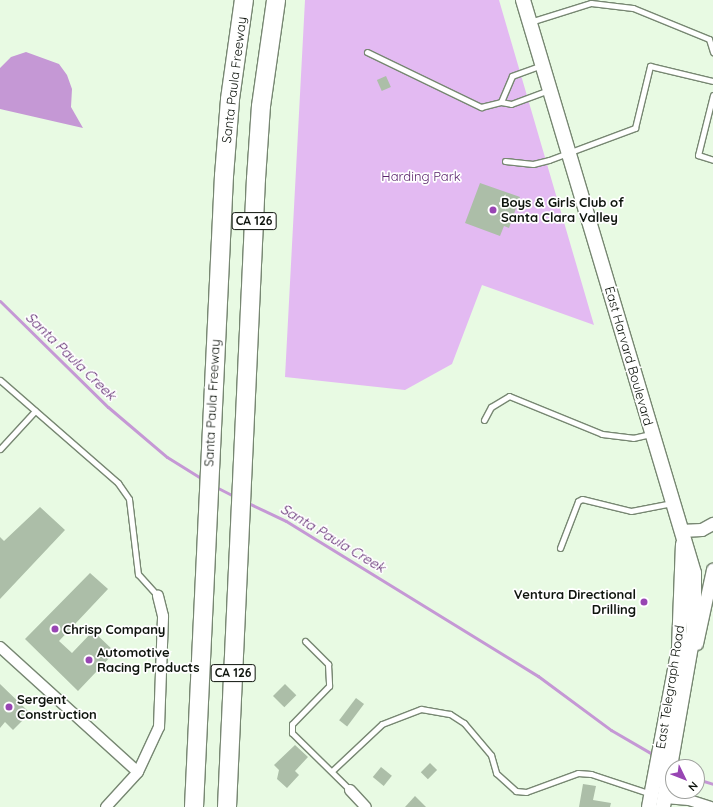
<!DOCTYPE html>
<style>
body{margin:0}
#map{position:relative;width:713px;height:807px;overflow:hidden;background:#e8fae3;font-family:Quicksand,sans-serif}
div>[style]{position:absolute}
.green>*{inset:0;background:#e3baf2}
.water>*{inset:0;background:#c598d5}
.stream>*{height:3px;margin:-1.5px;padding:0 1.5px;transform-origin:1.5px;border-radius:1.5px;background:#c598d5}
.building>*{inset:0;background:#acbea8;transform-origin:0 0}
.roads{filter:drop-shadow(1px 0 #778772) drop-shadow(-1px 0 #778772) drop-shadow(0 1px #778772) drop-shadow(0 -1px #778772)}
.service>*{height:5px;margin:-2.5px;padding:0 2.5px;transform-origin:2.5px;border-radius:2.5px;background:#fff}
.minor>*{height:10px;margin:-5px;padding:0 5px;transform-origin:5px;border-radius:5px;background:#fff}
.tertiary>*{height:12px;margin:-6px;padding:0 6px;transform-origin:6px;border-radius:6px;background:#fff}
.secondary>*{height:14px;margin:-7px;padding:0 7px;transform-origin:7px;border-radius:7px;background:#fff}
.motorway>*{height:18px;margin:-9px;padding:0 9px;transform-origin:9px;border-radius:9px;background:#fff}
.dots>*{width:11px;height:11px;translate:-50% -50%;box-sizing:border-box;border:2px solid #fff;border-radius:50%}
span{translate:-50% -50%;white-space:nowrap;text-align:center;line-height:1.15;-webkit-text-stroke:3.5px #fff;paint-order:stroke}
.shield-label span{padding:1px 3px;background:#fff;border:1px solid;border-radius:3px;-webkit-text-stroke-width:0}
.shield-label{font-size:12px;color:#0e140d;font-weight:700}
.street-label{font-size:13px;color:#0e140d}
.park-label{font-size:13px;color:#59236b}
.poi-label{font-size:13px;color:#0e140d;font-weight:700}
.left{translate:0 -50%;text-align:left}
.right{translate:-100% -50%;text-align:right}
.water-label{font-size:14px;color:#59236b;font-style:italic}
.north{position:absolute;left:665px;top:759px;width:40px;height:40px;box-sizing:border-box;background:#fff;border:1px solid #9fa19e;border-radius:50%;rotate:133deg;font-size:11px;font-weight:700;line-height:16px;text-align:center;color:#0e140d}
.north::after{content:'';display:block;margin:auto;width:14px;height:18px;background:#9845b3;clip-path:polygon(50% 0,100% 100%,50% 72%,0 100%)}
</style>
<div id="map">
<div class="green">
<div style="clip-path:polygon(305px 0,499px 0,594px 325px,482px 285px,452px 364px,405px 390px,285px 377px)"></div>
</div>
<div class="water">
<div style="clip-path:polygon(26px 52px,59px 64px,67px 75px,72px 89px,71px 107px,83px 128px,0 109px,0 68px,11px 57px)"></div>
</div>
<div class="stream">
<div style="left:0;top:301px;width:151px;rotate:44.5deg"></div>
<div style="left:108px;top:407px;width:77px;rotate:40.3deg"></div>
<div style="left:167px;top:457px;width:44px;rotate:31.9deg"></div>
<div style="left:216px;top:487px;width:22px;rotate:27deg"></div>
<div style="left:246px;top:502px;width:44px;rotate:25.4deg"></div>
<div style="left:286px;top:521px;width:296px;rotate:31.6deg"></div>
<div style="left:538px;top:676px;width:91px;rotate:36.5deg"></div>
<div style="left:611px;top:730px;width:50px;rotate:30.2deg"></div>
<div style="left:697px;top:779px;width:17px;rotate:17deg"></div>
</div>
<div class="building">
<div style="left:386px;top:76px;width:12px;height:10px;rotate:66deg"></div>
<div style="clip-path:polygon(480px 183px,520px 197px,509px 228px,504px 226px,500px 236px,465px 223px)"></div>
<div style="clip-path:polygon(40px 507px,65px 530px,0 599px,0 537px,4px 541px)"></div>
<div style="clip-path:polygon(90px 573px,108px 589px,59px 641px,72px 653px,93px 631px,115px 652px,78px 691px,25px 639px)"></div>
<div style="clip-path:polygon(0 684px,30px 713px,13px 730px,5px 722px,0 728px)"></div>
<div style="left:285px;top:684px;width:16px;height:17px;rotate:45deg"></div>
<div style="left:356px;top:698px;width:10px;height:28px;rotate:37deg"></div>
<div style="clip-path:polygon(295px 745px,308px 757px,295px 771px,299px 775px,287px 788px,277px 779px,279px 770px,274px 765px)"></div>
<div style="left:430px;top:763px;width:10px;height:13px;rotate:45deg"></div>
<div style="left:381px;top:767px;width:14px;height:13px;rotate:39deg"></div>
<div style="clip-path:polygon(583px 784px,596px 786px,593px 800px,611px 803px,610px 807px,579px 807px)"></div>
<div style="clip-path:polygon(415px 796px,426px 807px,405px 807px)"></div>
</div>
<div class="roads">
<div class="service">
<div style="left:530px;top:22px;width:64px;rotate:-17.3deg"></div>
<div style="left:591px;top:3px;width:42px;rotate:6.8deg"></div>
<div style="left:633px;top:8px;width:82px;rotate:22.2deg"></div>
<div style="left:709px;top:39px;width:14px;rotate:73deg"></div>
<div style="left:367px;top:52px;width:127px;rotate:25.8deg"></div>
<div style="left:481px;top:107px;width:21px;rotate:-14deg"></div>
<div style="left:542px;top:65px;width:32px;rotate:160deg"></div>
<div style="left:512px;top:76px;width:28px;rotate:113deg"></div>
<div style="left:501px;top:102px;width:10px;rotate:11deg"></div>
<div style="left:511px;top:104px;width:40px;rotate:-20.2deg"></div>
<div style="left:713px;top:95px;width:62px;rotate:104deg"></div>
<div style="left:698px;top:155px;width:16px;rotate:18deg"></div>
<div style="left:505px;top:161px;width:28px;rotate:6deg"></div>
<div style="left:533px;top:164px;width:16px;rotate:-14deg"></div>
<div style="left:549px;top:160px;width:92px;rotate:-20.4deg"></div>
<div style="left:635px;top:128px;width:64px;rotate:-76.4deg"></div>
<div style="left:650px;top:66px;width:65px;rotate:13.4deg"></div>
<div style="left:0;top:380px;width:157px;rotate:41.1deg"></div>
<div style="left:118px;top:483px;width:19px;rotate:55deg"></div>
<div style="left:129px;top:499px;width:76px;rotate:83.2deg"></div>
<div style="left:138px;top:574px;width:30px;rotate:48deg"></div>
<div style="left:484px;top:420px;width:15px;rotate:-62deg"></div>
<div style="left:491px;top:407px;width:21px;rotate:-31deg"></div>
<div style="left:509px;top:396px;width:100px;rotate:22.2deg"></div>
<div style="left:602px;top:434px;width:31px;rotate:7deg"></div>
<div style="left:633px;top:438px;width:18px;rotate:-13deg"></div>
<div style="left:0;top:449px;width:52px;rotate:-47.4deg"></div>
<div style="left:560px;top:548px;width:50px;rotate:-69deg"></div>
<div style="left:578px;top:501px;width:4px;rotate:-27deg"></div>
<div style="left:582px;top:499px;width:50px;rotate:13.8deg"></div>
<div style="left:631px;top:511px;width:42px;rotate:-11deg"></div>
<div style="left:305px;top:641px;width:33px;rotate:45deg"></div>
<div style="left:328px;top:664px;width:22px;rotate:87deg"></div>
<div style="left:329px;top:686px;width:53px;rotate:134.2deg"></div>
<div style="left:292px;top:724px;width:9px;rotate:90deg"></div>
<div style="left:292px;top:733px;width:81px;rotate:44.5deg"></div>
<div style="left:333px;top:770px;width:67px;rotate:-43.2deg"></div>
<div style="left:382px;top:724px;width:42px;rotate:-21deg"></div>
<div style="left:421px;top:709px;width:29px;rotate:10deg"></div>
<div style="left:450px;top:714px;width:17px;rotate:33deg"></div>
<div style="left:464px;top:723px;width:42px;rotate:49.8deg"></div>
<div style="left:491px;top:755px;width:19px;rotate:74deg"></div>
<div style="left:496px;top:773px;width:27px;rotate:42deg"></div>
<div style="left:516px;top:791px;width:10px;rotate:6deg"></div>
<div style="left:526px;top:792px;width:55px;rotate:-20.1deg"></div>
<div style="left:578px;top:773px;width:13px;rotate:4deg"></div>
<div style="left:591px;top:774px;width:63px;rotate:18.4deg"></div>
</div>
<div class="minor">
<div style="left:0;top:647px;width:186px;rotate:42.2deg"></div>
<div style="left:350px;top:790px;width:23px;rotate:47deg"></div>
<div style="left:665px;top:798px;width:24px;rotate:5deg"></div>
<div style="left:689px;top:800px;width:23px;rotate:18deg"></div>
<div style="left:106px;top:807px;width:47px;rotate:-47.6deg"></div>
<div style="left:138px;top:772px;width:50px;rotate:-65deg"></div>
<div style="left:159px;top:727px;width:111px;rotate:-87.9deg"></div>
<div style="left:163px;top:616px;width:21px;rotate:-104deg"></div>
</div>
<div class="tertiary">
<div style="left:681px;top:531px;width:21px;rotate:-3deg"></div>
<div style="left:702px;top:530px;width:13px;rotate:-29deg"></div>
<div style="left:697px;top:644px;width:76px;rotate:-77.8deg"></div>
</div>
<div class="secondary">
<div style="left:523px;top:0;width:598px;rotate:73.38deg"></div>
<div style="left:694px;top:573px;width:56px;rotate:90deg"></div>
<div style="left:694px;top:629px;width:181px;rotate:99.9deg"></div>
<div style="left:649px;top:807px;width:162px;rotate:-79.3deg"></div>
<div style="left:679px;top:648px;width:104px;rotate:-87.8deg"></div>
</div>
<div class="motorway">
<div style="left:194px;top:807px;width:632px;rotate:-87.28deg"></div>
<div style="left:224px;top:176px;width:77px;rotate:-85.5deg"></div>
<div style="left:230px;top:99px;width:100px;rotate:-82deg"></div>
<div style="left:227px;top:807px;width:629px;rotate:-87.36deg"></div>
<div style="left:256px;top:179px;width:73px;rotate:-86.1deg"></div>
<div style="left:261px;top:106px;width:107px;rotate:-81.9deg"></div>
</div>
</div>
<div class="dots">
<div style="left:493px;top:210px;background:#9845b3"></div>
<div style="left:644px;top:602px;background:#9845b3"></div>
<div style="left:55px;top:629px;background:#9845b3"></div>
<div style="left:89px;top:660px;background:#9845b3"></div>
<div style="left:9px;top:707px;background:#9845b3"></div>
</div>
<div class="shield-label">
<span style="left:254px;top:221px">CA 126</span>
<span style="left:233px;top:673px">CA 126</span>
</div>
<div class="street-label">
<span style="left:234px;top:80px;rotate:-83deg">Santa Paula Freeway</span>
<span style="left:629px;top:356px;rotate:74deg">East Harvard Boulevard</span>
<span style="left:212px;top:403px;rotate:-87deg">Santa Paula Freeway</span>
<span style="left:670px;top:687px;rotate:-81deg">East Telegraph Road</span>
</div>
<div class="park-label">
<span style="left:421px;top:176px">Harding Park</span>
</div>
<div class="poi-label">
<span class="left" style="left:501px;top:210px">Boys &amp; Girls Club of<br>Santa Clara Valley</span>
<span class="right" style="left:636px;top:602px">Ventura Directional<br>Drilling</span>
<span class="left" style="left:63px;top:629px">Chrisp Company</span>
<span class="left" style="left:97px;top:660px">Automotive<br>Racing Products</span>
<span class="left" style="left:17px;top:707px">Sergent<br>Construction</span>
</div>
<div class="water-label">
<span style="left:71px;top:356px;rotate:44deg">Santa Paula Creek</span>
<span style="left:333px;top:538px;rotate:31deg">Santa Paula Creek</span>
</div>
<div class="north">N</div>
</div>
